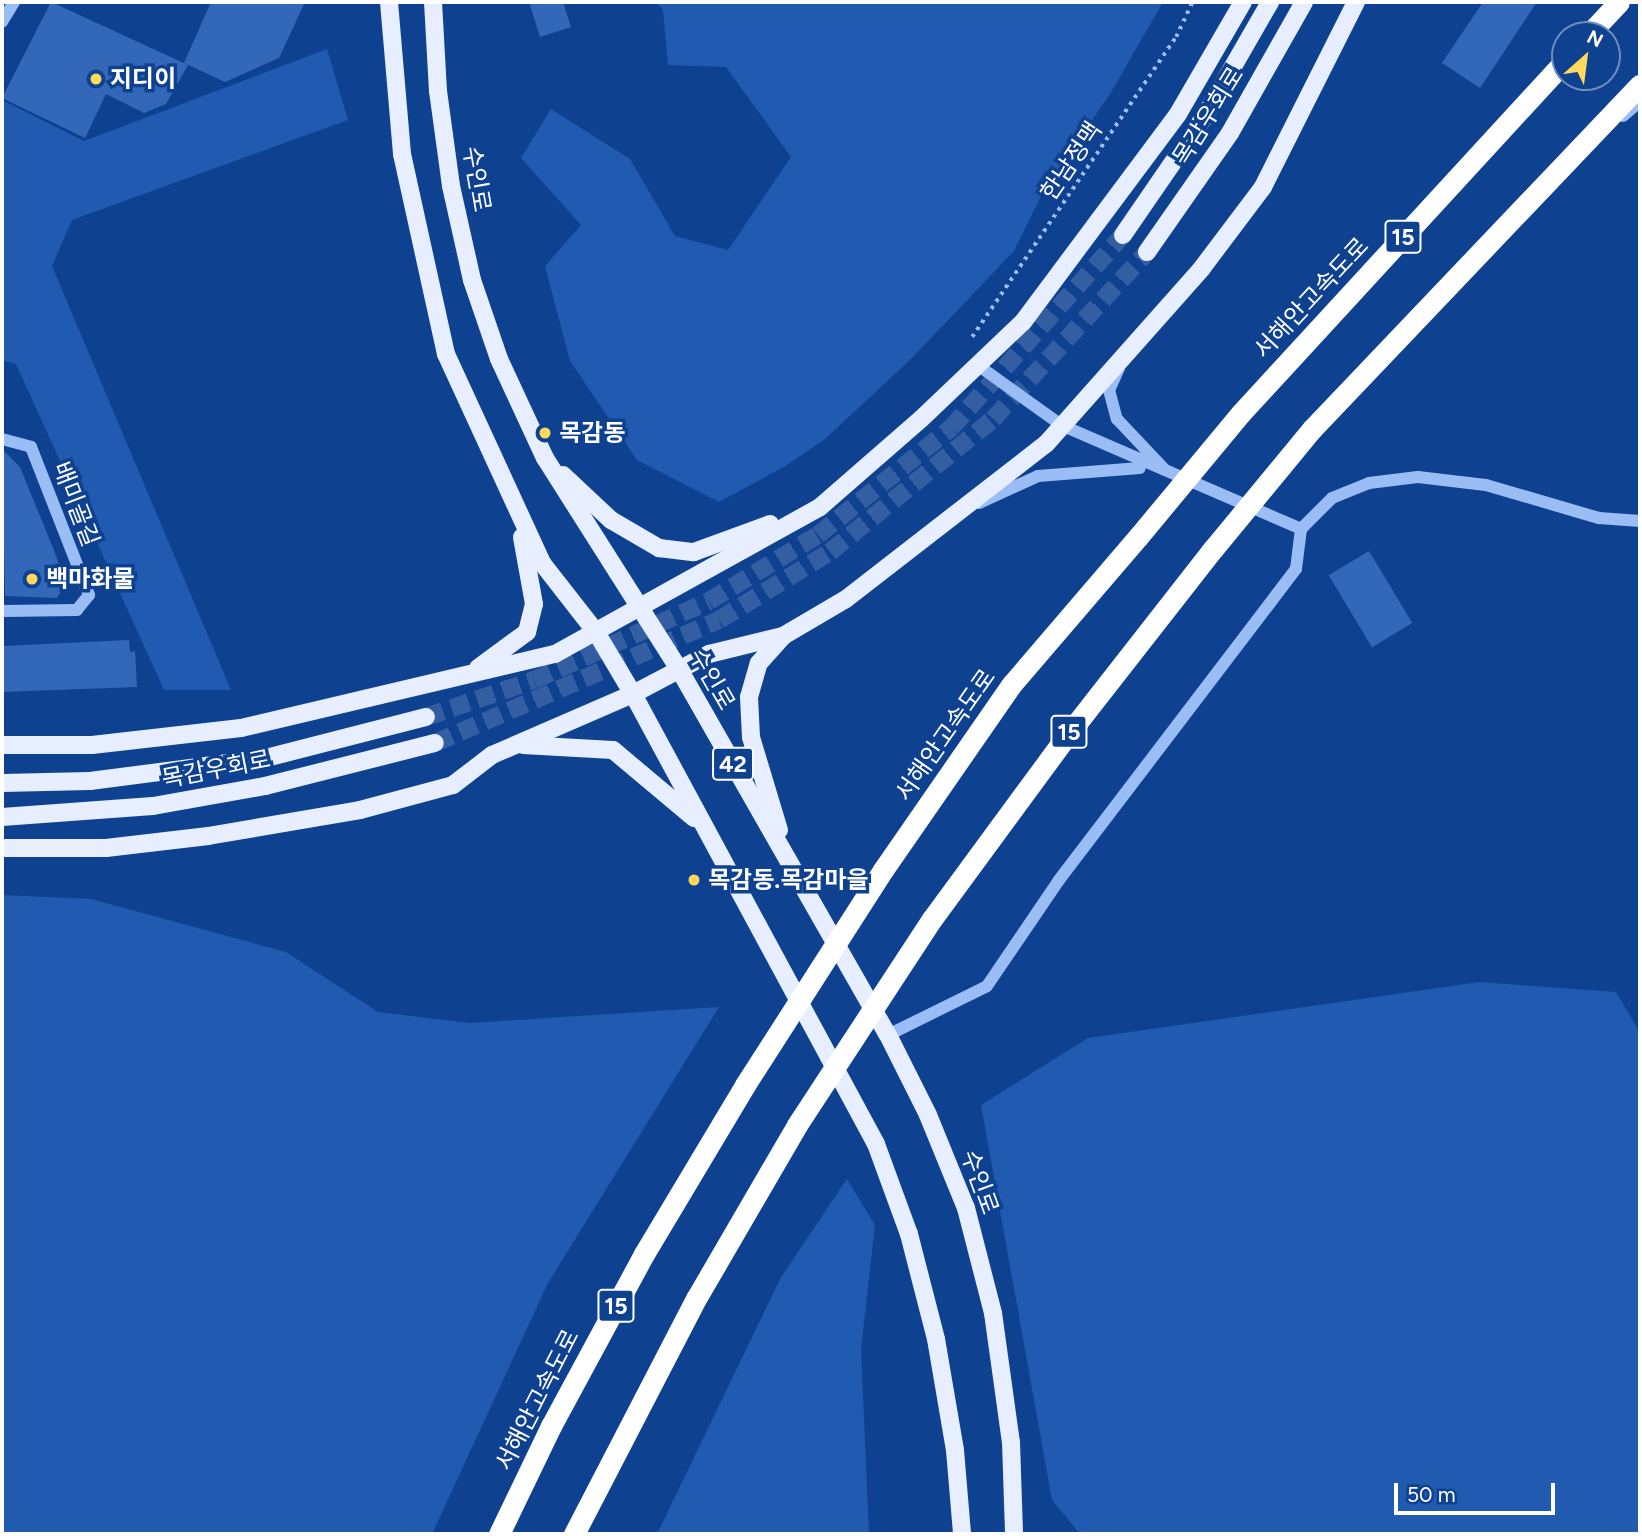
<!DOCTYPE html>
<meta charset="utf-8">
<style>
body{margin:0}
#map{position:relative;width:1642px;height:1536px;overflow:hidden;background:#0f4191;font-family:Figtree,"Noto Sans KR",sans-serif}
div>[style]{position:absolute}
.green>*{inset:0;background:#205ab1}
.building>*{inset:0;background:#3368b9;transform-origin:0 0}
.major-tunnel>*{height:18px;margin-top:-9px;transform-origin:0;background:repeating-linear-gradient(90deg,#335ea2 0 18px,transparent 0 27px)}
.path>*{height:3.5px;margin-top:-1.75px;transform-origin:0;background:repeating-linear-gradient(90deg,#99bdf4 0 3.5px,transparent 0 8.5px)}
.minor>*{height:12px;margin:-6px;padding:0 6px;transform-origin:6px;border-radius:6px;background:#99bdf4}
.major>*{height:18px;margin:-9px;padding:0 9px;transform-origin:9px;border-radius:9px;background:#e6eeff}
.highway>*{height:21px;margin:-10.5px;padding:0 10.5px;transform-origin:10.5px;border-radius:10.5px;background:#fff}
.highway-bridge>*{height:21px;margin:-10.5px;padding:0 10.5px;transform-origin:10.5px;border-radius:10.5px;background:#fff}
.dots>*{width:19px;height:19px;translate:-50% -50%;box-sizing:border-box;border:4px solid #0f4191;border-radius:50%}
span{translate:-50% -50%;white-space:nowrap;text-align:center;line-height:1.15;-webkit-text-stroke:7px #0f4191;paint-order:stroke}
.shield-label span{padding:2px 5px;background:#0f4191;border:2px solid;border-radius:5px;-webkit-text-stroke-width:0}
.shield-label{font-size:23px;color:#fff;font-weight:700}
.poi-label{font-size:24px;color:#fff;font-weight:700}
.left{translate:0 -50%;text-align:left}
.street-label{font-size:24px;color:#fff}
.frame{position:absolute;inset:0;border:4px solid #fff;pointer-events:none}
.north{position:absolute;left:1551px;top:21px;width:70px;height:70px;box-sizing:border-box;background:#0f4191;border:2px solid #6f8dbd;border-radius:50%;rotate:28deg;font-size:19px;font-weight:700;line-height:28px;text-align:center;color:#fff}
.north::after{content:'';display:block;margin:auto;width:24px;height:32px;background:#ffd95c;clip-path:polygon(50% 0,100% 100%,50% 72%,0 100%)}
.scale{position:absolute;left:1394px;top:1483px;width:161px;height:32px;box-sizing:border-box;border:4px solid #fff;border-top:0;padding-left:9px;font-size:21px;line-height:24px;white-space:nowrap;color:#fff;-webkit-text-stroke:5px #0f4191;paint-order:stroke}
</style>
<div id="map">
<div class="green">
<div style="clip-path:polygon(656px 2px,1163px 2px,1110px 94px,1044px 190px,1014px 251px,910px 360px,825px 439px,784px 467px,719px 502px,637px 460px,570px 361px,545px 266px,581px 225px,521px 158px,551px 109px,630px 159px,675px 236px,728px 250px,791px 157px,726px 67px,668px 65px,663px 10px)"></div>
<div style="clip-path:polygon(327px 49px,348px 120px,72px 220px,52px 266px,231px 690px,164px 690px,16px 364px,2px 360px,2px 100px,84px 141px)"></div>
<div style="clip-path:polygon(2px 895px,91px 899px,286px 952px,378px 1012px,469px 1023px,719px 1007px,548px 1283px,432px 1534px,2px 1534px)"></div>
<div style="clip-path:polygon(1479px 982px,1616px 992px,1640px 1033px,1640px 1534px,1080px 1534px,1052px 1500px,981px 1105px,1088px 1038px)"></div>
<div style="clip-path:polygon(847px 1179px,875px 1225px,861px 1349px,869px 1534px,657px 1534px,780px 1279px)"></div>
</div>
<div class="building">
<div style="clip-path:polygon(51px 2px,188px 65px,166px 104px,144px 113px,106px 94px,85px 138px,2px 98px)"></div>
<div style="clip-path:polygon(211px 2px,305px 2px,279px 58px,225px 82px,184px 63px)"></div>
<div style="clip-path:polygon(529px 2px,563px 2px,571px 27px,540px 37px)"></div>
<div style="clip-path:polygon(1483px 2px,1537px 2px,1480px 88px,1442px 63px)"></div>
<div style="clip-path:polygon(2px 449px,20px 467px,53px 548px,66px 583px,57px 598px,5px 596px)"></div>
<div style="left:1369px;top:551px;width:84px;height:47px;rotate:59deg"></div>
<div style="clip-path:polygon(129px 640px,130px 652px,135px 651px,137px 687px,2px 692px,3px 646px)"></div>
</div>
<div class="major-tunnel">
<div style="left:426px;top:717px;width:114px;rotate:-18.9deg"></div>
<div style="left:534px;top:680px;width:192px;rotate:-24.3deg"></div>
<div style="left:709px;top:601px;width:127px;rotate:-31.2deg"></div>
<div style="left:818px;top:535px;width:171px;rotate:-38.8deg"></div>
<div style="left:951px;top:428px;width:259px;rotate:-48.3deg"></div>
<div style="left:435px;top:743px;width:309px;rotate:-23.4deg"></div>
<div style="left:719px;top:620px;width:130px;rotate:-31.5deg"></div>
<div style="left:830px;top:552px;width:210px;rotate:-39.2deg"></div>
<div style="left:993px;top:419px;width:227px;rotate:-47.3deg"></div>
</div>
<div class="path">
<div style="left:972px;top:337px;width:363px;rotate:-55.8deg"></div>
<div style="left:1176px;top:37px;width:38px;rotate:-65deg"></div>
</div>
<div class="minor">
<div style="left:2px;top:22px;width:23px;rotate:-59deg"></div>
<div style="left:1623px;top:116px;width:23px;rotate:-41deg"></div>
<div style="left:979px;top:366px;width:101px;rotate:35.7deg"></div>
<div style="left:1061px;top:425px;width:262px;rotate:23.4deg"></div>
<div style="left:1301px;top:529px;width:44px;rotate:-45deg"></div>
<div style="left:1332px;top:498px;width:40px;rotate:-22deg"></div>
<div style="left:1369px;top:483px;width:49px;rotate:-7deg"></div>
<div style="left:1418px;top:477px;width:68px;rotate:6.7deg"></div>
<div style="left:1486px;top:485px;width:118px;rotate:16.3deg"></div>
<div style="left:1599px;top:518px;width:41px;rotate:4.2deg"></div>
<div style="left:1119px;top:368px;width:24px;rotate:114deg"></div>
<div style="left:1109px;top:390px;width:30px;rotate:75deg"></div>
<div style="left:1117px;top:419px;width:70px;rotate:46.7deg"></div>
<div style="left:2px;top:439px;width:30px;rotate:15deg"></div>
<div style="left:31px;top:447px;width:159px;rotate:68.6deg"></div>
<div style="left:89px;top:595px;width:19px;rotate:129deg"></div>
<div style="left:77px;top:610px;width:75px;rotate:179.2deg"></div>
<div style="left:979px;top:503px;width:65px;rotate:-24.6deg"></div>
<div style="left:1038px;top:476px;width:102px;rotate:-4.5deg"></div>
<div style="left:888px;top:1035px;width:110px;rotate:-26.3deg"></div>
<div style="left:987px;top:986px;width:128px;rotate:-55.8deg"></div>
<div style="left:1059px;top:880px;width:391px;rotate:-52.7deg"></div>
<div style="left:1296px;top:569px;width:40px;rotate:-82.9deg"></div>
</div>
<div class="major">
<div style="left:389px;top:2px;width:153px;rotate:85.1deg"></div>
<div style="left:402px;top:154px;width:205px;rotate:77.6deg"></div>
<div style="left:446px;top:354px;width:230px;rotate:65.3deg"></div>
<div style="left:542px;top:563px;width:88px;rotate:52deg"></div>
<div style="left:596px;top:632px;width:72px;rotate:59.2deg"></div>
<div style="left:633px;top:694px;width:511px;rotate:61.63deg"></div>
<div style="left:876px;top:1144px;width:96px;rotate:69.9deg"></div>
<div style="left:909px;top:1234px;width:108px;rotate:75.6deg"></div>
<div style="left:936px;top:1339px;width:113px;rotate:80.3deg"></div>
<div style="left:955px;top:1450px;width:84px;rotate:85.2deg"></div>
<div style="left:433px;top:2px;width:89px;rotate:86.8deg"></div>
<div style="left:438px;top:91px;width:96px;rotate:82.2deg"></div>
<div style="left:451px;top:186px;width:96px;rotate:77.4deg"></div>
<div style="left:472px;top:280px;width:83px;rotate:71.1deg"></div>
<div style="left:499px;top:359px;width:109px;rotate:65.1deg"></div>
<div style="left:545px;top:458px;width:250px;rotate:57.6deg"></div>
<div style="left:679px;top:669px;width:421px;rotate:60.3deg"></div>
<div style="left:888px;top:1035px;width:89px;rotate:63.4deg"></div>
<div style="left:928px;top:1115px;width:100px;rotate:67.8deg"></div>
<div style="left:966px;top:1208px;width:108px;rotate:75.6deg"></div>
<div style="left:993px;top:1313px;width:130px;rotate:82.1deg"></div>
<div style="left:1011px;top:1442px;width:92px;rotate:88.1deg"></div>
<div style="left:1123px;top:235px;width:143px;rotate:-55.5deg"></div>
<div style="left:1204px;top:117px;width:133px;rotate:-60.1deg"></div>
<div style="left:1147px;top:252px;width:145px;rotate:-55.1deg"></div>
<div style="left:1230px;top:133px;width:150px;rotate:-60.5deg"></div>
<div style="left:563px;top:475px;width:66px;rotate:43.2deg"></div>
<div style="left:611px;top:520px;width:56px;rotate:30.3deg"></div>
<div style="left:659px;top:548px;width:35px;rotate:7deg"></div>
<div style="left:694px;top:552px;width:81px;rotate:-20.2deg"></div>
<div style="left:478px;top:668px;width:61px;rotate:-36.3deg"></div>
<div style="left:527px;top:632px;width:29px;rotate:-76deg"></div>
<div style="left:534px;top:604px;width:68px;rotate:-100.2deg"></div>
<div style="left:2px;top:745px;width:90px"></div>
<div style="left:92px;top:745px;width:150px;rotate:-6.5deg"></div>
<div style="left:241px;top:728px;width:323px;rotate:-13.3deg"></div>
<div style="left:555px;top:654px;width:303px;rotate:-29deg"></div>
<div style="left:820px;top:507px;width:134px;rotate:-41.1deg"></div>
<div style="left:921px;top:419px;width:141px;rotate:-43.6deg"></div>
<div style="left:1023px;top:322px;width:259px;rotate:-53.3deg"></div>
<div style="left:1178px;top:114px;width:129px;rotate:-59.9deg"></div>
<div style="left:523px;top:745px;width:90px;rotate:3.2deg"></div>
<div style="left:613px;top:750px;width:106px;rotate:40deg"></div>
<div style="left:2px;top:783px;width:88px;rotate:-1.3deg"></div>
<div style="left:90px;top:781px;width:177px;rotate:-7.4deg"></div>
<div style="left:266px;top:758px;width:165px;rotate:-14.4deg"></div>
<div style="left:2px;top:817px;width:151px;rotate:-4.2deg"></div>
<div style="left:153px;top:806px;width:114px;rotate:-10.1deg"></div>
<div style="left:265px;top:786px;width:175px;rotate:-14.2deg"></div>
<div style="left:779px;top:830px;width:97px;rotate:-106.8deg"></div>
<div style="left:751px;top:737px;width:40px;rotate:-92.9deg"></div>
<div style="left:749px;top:697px;width:35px;rotate:-74deg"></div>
<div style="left:759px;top:663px;width:36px;rotate:-48deg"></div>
<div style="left:2px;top:848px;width:104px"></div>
<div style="left:106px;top:848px;width:103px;rotate:-6.7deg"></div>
<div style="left:208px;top:836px;width:154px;rotate:-9.7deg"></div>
<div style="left:360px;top:810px;width:96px;rotate:-15deg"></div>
<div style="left:453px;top:785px;width:49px;rotate:-37.6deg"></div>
<div style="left:492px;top:755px;width:154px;rotate:-23.4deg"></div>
<div style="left:633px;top:694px;width:86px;rotate:-27.8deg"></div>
<div style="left:709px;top:654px;width:76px;rotate:-13.7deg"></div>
<div style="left:783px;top:636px;width:73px;rotate:-30.4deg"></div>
<div style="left:846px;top:599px;width:253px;rotate:-37.8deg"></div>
<div style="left:1046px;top:444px;width:235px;rotate:-48.4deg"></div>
<div style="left:1202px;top:268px;width:101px;rotate:-53deg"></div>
<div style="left:1263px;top:187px;width:207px;rotate:-63.3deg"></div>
</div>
<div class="highway">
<div style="left:1588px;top:35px;width:45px;rotate:-46.8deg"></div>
<div style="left:1241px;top:413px;width:478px;rotate:-47.4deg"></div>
<div style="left:1312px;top:429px;width:475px;rotate:-46.4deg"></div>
<div style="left:883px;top:870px;width:226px;rotate:-55.3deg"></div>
<div style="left:1012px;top:684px;width:194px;rotate:-49.4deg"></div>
<div style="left:932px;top:919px;width:220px;rotate:-53.7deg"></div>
<div style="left:1062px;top:742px;width:245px;rotate:-52deg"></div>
<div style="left:499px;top:1534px;width:120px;rotate:-64.3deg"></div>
<div style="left:551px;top:1426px;width:196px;rotate:-61.6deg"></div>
<div style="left:644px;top:1254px;width:197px;rotate:-59.1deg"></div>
<div style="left:574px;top:1534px;width:267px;rotate:-62.6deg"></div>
<div style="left:697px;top:1297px;width:199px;rotate:-59.8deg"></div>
</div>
<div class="highway-bridge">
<div style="left:1138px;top:537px;width:161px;rotate:-50.3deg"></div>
<div style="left:1213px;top:549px;width:156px;rotate:-50.5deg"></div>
<div style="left:745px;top:1085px;width:255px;rotate:-57.3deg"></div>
<div style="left:797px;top:1125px;width:246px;rotate:-56.8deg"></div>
</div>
<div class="dots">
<div style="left:96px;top:79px;background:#ffd95c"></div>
<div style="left:545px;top:433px;background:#ffd95c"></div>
<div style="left:32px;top:579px;background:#ffd95c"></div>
<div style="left:694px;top:880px;background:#ffd95c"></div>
</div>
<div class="shield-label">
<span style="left:1403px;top:237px">15</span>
<span style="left:1069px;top:732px">15</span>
<span style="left:733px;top:764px">42</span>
<span style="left:616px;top:1306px">15</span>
</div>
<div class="poi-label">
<span class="left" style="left:110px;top:79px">지디이</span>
<span class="left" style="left:559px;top:433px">목감동</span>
<span class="left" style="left:46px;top:579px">백마화물</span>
<span class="left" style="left:708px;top:880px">목감동.목감마을</span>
</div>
<div class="street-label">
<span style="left:1208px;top:116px;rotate:-58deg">목감우회로</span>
<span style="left:1071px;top:161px;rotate:-56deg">한남정맥</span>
<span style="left:477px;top:179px;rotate:80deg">수인로</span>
<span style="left:1311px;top:298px;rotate:-47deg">서해안고속도로</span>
<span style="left:76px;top:504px;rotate:69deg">배미골길</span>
<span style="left:712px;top:679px;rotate:60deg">수인로</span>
<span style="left:945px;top:735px;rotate:-55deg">서해안고속도로</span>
<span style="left:216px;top:769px;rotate:-11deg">목감우회로</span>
<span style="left:980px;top:1182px;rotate:70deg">수인로</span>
<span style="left:537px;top:1400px;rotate:-63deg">서해안고속도로</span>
</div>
<div class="frame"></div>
<div class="north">N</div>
<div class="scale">50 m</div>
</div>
